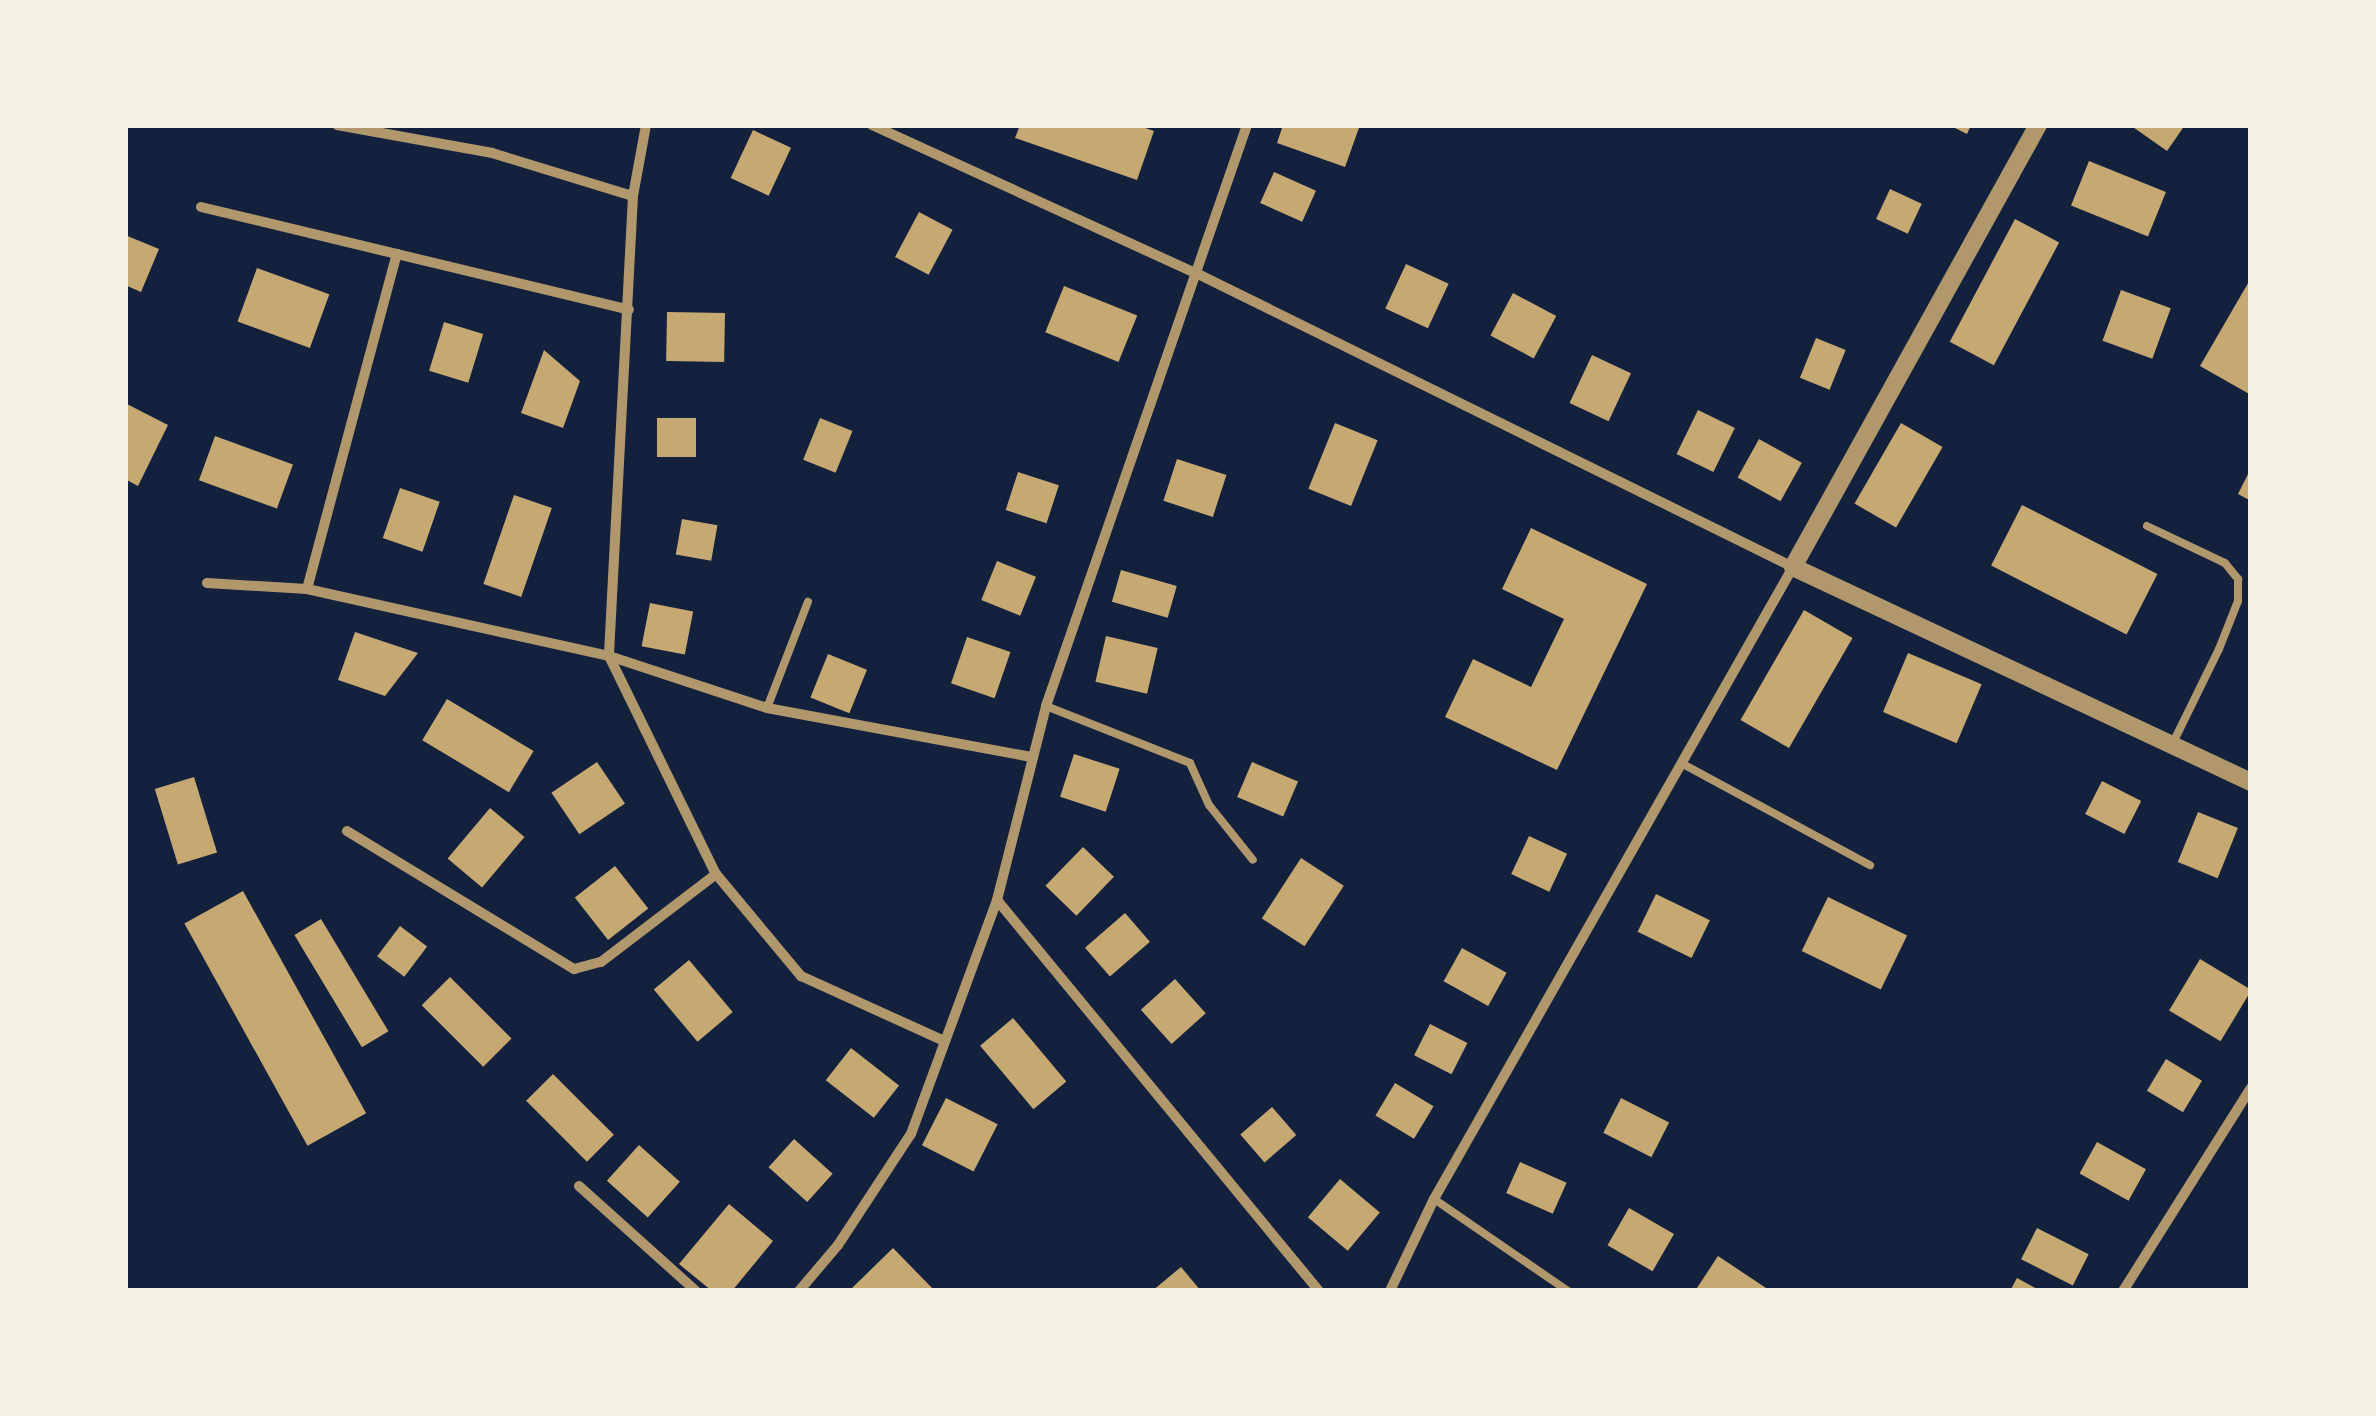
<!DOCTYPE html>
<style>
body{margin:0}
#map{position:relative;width:2376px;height:1416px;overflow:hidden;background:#14213d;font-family:"IBM Plex Sans",sans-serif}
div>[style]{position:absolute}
.building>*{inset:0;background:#c6a872;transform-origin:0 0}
.service>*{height:8px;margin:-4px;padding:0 4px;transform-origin:4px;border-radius:4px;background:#b1986c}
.minor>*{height:10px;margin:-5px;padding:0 5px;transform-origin:5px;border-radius:5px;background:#b1986c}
.tertiary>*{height:18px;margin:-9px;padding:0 9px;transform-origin:9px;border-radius:9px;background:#b1986c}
span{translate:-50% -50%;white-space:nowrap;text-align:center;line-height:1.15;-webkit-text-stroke:9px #f6f1e7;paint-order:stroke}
.frame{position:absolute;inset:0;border:128px solid #f6f1e7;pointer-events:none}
</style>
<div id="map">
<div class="building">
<div style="clip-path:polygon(1020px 125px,1137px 125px,1154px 131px,1137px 180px,1015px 138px)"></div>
<div style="clip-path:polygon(1283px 125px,1360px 125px,1345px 167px,1277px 143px)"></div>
<div style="clip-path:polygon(1949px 125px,1971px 125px,1967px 134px)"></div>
<div style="clip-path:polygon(2130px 125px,2185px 125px,2167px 151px)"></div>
<div style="left:753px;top:130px;width:42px;height:53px;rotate:25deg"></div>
<div style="left:2089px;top:161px;width:83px;height:48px;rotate:22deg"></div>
<div style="left:1274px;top:172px;width:46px;height:34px;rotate:24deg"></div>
<div style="left:1890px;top:189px;width:35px;height:33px;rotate:25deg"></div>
<div style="left:919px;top:212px;width:38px;height:51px;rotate:28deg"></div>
<div style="left:2015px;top:219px;width:50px;height:139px;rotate:28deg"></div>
<div style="clip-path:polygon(125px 235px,159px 249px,141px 292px,125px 285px)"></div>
<div style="left:1406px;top:264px;width:47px;height:49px;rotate:25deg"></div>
<div style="left:257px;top:268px;width:77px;height:57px;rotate:20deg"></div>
<div style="clip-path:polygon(2251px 278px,2251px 395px,2200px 366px)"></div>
<div style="left:1064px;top:286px;width:79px;height:50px;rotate:22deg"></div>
<div style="left:2121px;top:290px;width:53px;height:54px;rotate:20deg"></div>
<div style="left:1513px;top:293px;width:49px;height:48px;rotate:28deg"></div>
<div style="left:667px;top:312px;width:58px;height:49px;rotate:1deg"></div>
<div style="left:444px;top:322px;width:41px;height:51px;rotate:17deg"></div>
<div style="left:1816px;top:338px;width:32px;height:43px;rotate:22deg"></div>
<div style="clip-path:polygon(544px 350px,580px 381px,563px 428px,521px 413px)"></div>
<div style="left:1592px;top:355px;width:43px;height:53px;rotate:25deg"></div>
<div style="clip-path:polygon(125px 403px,168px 425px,138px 486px,125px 479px)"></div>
<div style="left:1698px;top:410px;width:41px;height:49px;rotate:26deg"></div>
<div style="left:657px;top:418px;width:39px;height:39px"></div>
<div style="left:820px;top:418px;width:35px;height:45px;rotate:22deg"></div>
<div style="left:1335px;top:423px;width:46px;height:71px;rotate:22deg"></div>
<div style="left:1901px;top:423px;width:48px;height:93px;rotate:30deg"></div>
<div style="left:215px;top:436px;width:83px;height:47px;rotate:20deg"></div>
<div style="left:1759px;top:439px;width:49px;height:44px;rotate:29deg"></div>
<div style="left:1177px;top:459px;width:52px;height:44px;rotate:18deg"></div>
<div style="clip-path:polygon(2251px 468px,2251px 501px,2238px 494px)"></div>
<div style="left:1018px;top:472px;width:43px;height:40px;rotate:18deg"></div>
<div style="left:400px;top:488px;width:42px;height:53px;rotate:19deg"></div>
<div style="left:514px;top:495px;width:40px;height:94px;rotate:19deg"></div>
<div style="left:2022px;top:505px;width:152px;height:68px;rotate:27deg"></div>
<div style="left:682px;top:519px;width:36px;height:36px;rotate:10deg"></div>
<div style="clip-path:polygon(1531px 528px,1647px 584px,1557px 770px,1445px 717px,1473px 659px,1531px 687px,1564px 619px,1502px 589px)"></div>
<div style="left:997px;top:561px;width:42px;height:42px;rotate:22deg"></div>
<div style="left:1121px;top:570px;width:58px;height:33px;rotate:16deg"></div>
<div style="left:650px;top:603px;width:44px;height:44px;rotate:11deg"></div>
<div style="left:1804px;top:610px;width:56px;height:127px;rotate:30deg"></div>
<div style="clip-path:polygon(355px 632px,418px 653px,385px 696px,338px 680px)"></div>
<div style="left:1106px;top:636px;width:53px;height:47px;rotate:13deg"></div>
<div style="left:967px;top:637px;width:46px;height:49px;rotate:19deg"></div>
<div style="left:1908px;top:653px;width:80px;height:64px;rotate:23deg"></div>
<div style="left:828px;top:654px;width:42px;height:47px;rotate:22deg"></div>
<div style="left:447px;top:699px;width:101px;height:48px;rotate:31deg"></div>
<div style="left:1074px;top:754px;width:48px;height:45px;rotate:18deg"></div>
<div style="left:597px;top:762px;width:50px;height:55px;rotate:56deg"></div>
<div style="left:1252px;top:762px;width:50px;height:38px;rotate:23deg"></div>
<div style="left:194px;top:777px;width:79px;height:41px;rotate:73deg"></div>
<div style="left:2102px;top:781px;width:44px;height:37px;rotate:27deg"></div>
<div style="left:490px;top:808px;width:45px;height:66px;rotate:40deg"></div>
<div style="left:2198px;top:812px;width:43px;height:54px;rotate:22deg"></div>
<div style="left:1529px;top:836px;width:42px;height:42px;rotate:25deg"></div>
<div style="left:1083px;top:847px;width:43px;height:54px;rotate:44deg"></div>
<div style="left:1301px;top:858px;width:51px;height:72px;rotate:33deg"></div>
<div style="left:615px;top:866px;width:54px;height:51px;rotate:52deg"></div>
<div style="left:243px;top:891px;width:254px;height:67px;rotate:61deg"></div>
<div style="left:1656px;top:894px;width:60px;height:42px;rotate:26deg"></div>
<div style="left:1828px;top:897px;width:88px;height:60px;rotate:26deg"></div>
<div style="left:1125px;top:913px;width:38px;height:53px;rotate:49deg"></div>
<div style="left:321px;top:919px;width:131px;height:31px;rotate:59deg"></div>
<div style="left:400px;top:926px;width:34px;height:38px;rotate:37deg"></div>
<div style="left:1462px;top:948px;width:51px;height:38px;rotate:29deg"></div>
<div style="left:2200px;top:959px;width:60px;height:60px;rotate:31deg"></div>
<div style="left:689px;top:960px;width:68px;height:46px;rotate:50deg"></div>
<div style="left:450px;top:977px;width:87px;height:40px;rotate:45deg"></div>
<div style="left:1175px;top:979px;width:46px;height:46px;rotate:48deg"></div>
<div style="left:1013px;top:1018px;width:83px;height:43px;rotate:50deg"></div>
<div style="left:1430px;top:1024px;width:42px;height:35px;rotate:27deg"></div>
<div style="left:851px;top:1048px;width:61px;height:41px;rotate:38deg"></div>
<div style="left:2166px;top:1059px;width:42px;height:37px;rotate:31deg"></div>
<div style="left:553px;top:1074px;width:86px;height:38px;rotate:45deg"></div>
<div style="left:1395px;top:1083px;width:45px;height:38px;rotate:31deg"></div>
<div style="left:946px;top:1098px;width:58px;height:53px;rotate:27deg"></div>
<div style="left:1621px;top:1098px;width:54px;height:39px;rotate:27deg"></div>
<div style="left:1272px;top:1107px;width:37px;height:42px;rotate:49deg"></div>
<div style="left:794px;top:1139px;width:52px;height:38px;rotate:42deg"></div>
<div style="left:2097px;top:1142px;width:56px;height:36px;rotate:29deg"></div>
<div style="left:639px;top:1145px;width:55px;height:48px;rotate:42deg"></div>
<div style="left:1520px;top:1162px;width:51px;height:34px;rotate:24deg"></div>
<div style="left:1340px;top:1179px;width:52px;height:50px;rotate:40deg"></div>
<div style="clip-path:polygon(729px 1204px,773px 1241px,732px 1291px,712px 1291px,679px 1264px)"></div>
<div style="left:1629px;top:1208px;width:52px;height:43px;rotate:30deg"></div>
<div style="left:2037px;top:1228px;width:58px;height:35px;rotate:27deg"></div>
<div style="clip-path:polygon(893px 1248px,935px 1291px,849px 1291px)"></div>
<div style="clip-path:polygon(1718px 1256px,1766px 1288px,1764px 1291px,1695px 1291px)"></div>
<div style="clip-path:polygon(1181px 1267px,1201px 1291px,1152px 1291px)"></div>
<div style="clip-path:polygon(2017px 1278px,2041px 1291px,2010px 1291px)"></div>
</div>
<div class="service">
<div style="left:2147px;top:526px;width:86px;rotate:25.4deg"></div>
<div style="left:2225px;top:563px;width:21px;rotate:51deg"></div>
<div style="left:2238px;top:579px;width:22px;rotate:90deg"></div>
<div style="left:2238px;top:601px;width:52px;rotate:111.6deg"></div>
<div style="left:2219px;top:649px;width:107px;rotate:116.1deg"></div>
<div style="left:1046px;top:706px;width:155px;rotate:21.6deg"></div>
<div style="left:1190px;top:763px;width:46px;rotate:65.7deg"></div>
<div style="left:1209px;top:805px;width:70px;rotate:51.3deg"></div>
<div style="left:767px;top:708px;width:114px;rotate:-68.9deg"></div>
<div style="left:1681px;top:763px;width:215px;rotate:28.4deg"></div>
<div style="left:1434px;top:1199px;width:163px;rotate:34.5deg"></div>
</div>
<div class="minor">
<div style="left:337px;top:125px;width:158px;rotate:10.2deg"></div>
<div style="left:492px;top:153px;width:147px;rotate:17deg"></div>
<div style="left:646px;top:125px;width:72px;rotate:100.4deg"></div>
<div style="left:633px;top:196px;width:461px;rotate:93deg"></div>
<div style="left:609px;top:656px;width:243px;rotate:63.9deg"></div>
<div style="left:716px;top:874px;width:133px;rotate:50.2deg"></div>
<div style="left:801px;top:976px;width:157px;rotate:24.4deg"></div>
<div style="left:872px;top:125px;width:358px;rotate:24.6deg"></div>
<div style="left:1198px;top:274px;width:663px;rotate:26.22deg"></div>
<div style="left:1793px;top:567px;width:727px;rotate:119.6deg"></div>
<div style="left:1434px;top:1199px;width:102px;rotate:115.6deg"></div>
<div style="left:201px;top:207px;width:440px;rotate:13.5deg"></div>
<div style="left:207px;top:583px;width:100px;rotate:3.4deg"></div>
<div style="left:307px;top:589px;width:309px;rotate:12.5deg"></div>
<div style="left:609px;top:656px;width:166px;rotate:18.2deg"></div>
<div style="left:767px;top:708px;width:269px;rotate:10.5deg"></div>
<div style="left:307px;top:589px;width:347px;rotate:-75deg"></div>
<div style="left:347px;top:831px;width:266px;rotate:31.3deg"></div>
<div style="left:574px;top:969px;width:28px;rotate:-15deg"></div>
<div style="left:601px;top:962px;width:145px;rotate:-37.4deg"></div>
<div style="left:997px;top:900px;width:507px;rotate:50.53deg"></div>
<div style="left:579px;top:1186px;width:157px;rotate:41.9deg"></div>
<div style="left:799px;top:1291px;width:60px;rotate:-49.7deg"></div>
<div style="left:838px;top:1245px;width:133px;rotate:-56.7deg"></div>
<div style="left:911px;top:1134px;width:249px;rotate:-69.8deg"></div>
<div style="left:997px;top:900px;width:200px;rotate:-75.8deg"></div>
<div style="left:1046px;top:706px;width:615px;rotate:-70.92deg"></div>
<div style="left:2123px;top:1291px;width:240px;rotate:-57.8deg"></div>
</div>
<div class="tertiary">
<div style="left:2038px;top:125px;width:505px;rotate:119deg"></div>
<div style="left:1793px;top:567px;width:506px;rotate:25.15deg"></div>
</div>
<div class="frame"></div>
</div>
